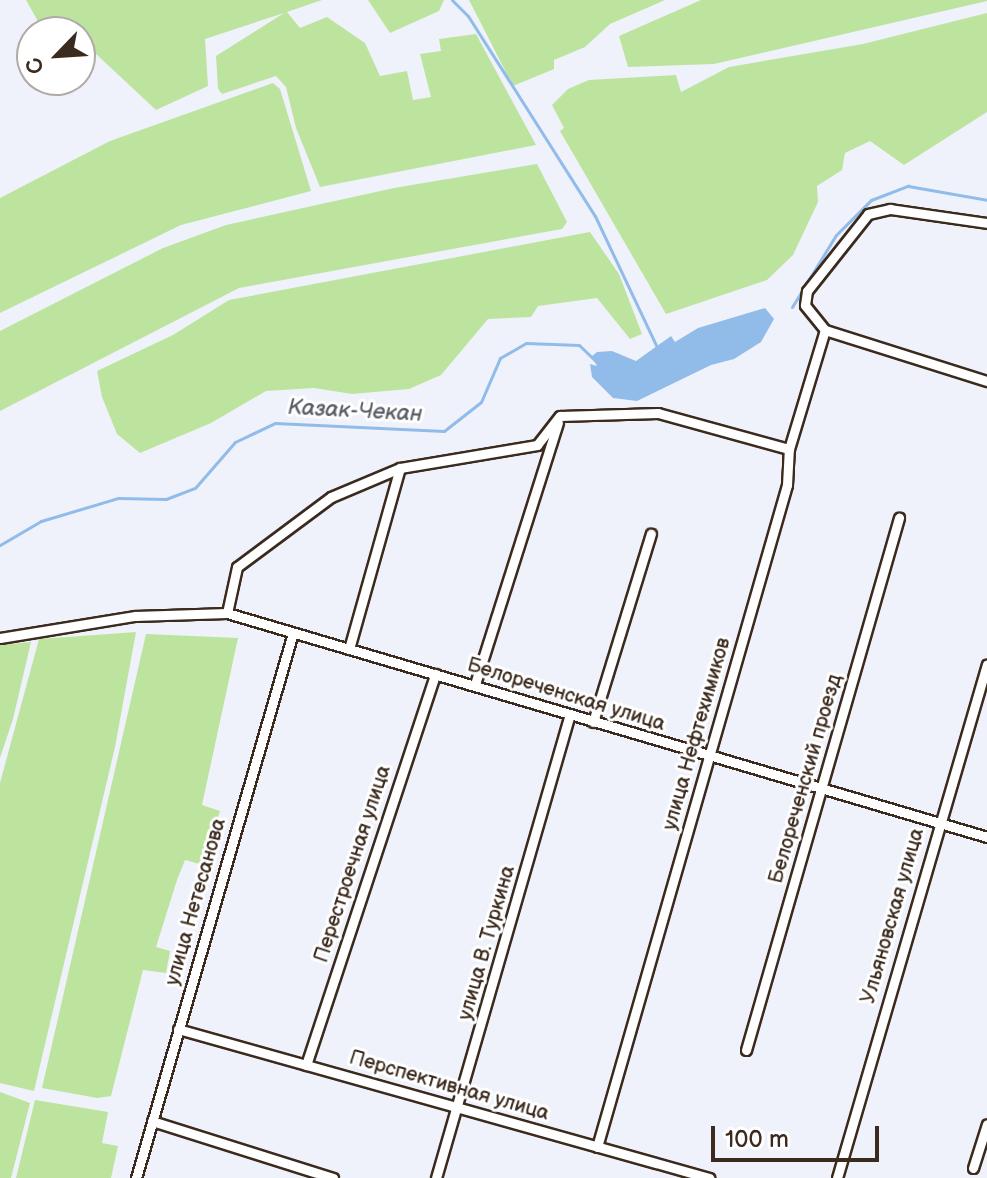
<!DOCTYPE html>
<meta charset="utf-8">
<style>
body{margin:0}
#map{position:relative;width:987px;height:1178px;overflow:hidden;background:#eff2fb;font-family:"Balsamiq Sans",sans-serif}
div>[style]{position:absolute}
.green>*{inset:0;background:#bce49f}
.water>*{inset:0;background:#91bce9}
.stream>*{height:3px;margin:-1.5px;padding:0 1.5px;transform-origin:1.5px;border-radius:1.5px;background:#91bce9}
.roads{filter:drop-shadow(2px 0 #3b2a1e) drop-shadow(-2px 0 #3b2a1e) drop-shadow(0 2px #3b2a1e) drop-shadow(0 -2px #3b2a1e)}
.street>*{height:9px;margin:-4.5px;padding:0 4.5px;transform-origin:4.5px;border-radius:4.5px;background:#fff}
span{translate:-50% -50%;white-space:nowrap;text-align:center;line-height:1.15;-webkit-text-stroke:6px #fff;paint-order:stroke}
.street-label{font-size:20px;color:#3b2a1e}
.water-label{font-size:22px;color:#595d65;font-style:italic}
.north{position:absolute;left:16px;top:16px;width:80px;height:80px;box-sizing:border-box;background:#fff;border:2px solid #b1aaa5;border-radius:50%;rotate:245deg;font-size:22px;font-weight:700;line-height:32px;text-align:center;color:#3b2a1e}
.north::after{content:'';display:block;margin:auto;width:28px;height:36px;background:#3b2a1e;clip-path:polygon(50% 0,100% 100%,50% 72%,0 100%)}
.scale{position:absolute;left:711px;top:1126px;width:168px;height:36px;box-sizing:border-box;border:4px solid #3b2a1e;border-top:0;padding-left:10px;font-size:24px;line-height:28px;white-space:nowrap;color:#3b2a1e;-webkit-text-stroke:6px #fff;paint-order:stroke}
</style>
<div id="map">
<div class="green">
<div style="clip-path:polygon(26px 0,322px 0,287px 12px,300px 28px,327px 17px,365px 43px,380px 76px,407px 71px,413px 100px,431px 97px,420px 54px,441px 51px,439px 39px,476px 34px,536px 145px,320px 187px,296px 128px,286px 87px,276px 76px,222px 94px,218px 89px,216px 56px,284px 13px,205px 39px,208px 86px,156px 110px,80px 39px,80px 32px,44px 32px)"></div>
<div style="clip-path:polygon(368px 0,444px 0,439px 11px,390px 33px)"></div>
<div style="clip-path:polygon(469px 0,665px 0,610px 24px,585px 47px,554px 60px,554px 69px,513px 86px)"></div>
<div style="clip-path:polygon(701px 0,987px 0,987px 1px,714px 64px,628px 67px,619px 36px)"></div>
<div style="clip-path:polygon(987px 13px,987px 112px,904px 165px,870px 141px,845px 153px,842px 170px,817px 186px,818px 202px,793px 255px,767px 280px,666px 314px,560px 131px,564px 128px,552px 105px,568px 89px,589px 80px,676px 75px,681px 92px,729px 67px,863px 44px)"></div>
<div style="clip-path:polygon(273px 83px,280px 89px,311px 191px,181px 225px,0 313px,0 198px,110px 141px)"></div>
<div style="clip-path:polygon(537px 164px,567px 222px,562px 229px,239px 288px,0 411px,0 331px,163px 248px,226px 225px,394px 188px)"></div>
<div style="clip-path:polygon(590px 232px,619px 274px,642px 334px,630px 339px,597px 298px,538px 306px,531px 317px,488px 319px,441px 375px,409px 389px,352px 394px,314px 388px,266px 391px,211px 423px,140px 453px,117px 434px,102px 397px,97px 371px,173px 335px,229px 300px)"></div>
<div style="clip-path:polygon(136px 632px,115px 747px,34px 1091px,0 1083px,0 783px,39px 639px)"></div>
<div style="clip-path:polygon(146px 634px,238px 638px,202px 805px,220px 811px,203px 865px,185px 860px,177px 880px,156px 947px,170px 951px,166px 973px,143px 970px,111px 1096px,97px 1098px,42px 1088px)"></div>
<div style="clip-path:polygon(31px 642px,13px 719px,0 758px,0 645px)"></div>
<div style="clip-path:polygon(0 1092px,30px 1103px,11px 1178px,0 1178px)"></div>
<div style="clip-path:polygon(35px 1100px,108px 1112px,102px 1143px,118px 1146px,111px 1178px,16px 1178px)"></div>
</div>
<div class="water">
<div style="clip-path:polygon(765px 308px,774px 319px,761px 342px,734px 359px,711px 365px,637px 401px,613px 398px,592px 377px,590px 364px,597px 366px,592px 356px,597px 352px,612px 351px,636px 361px,671px 336px,675px 342px,698px 328px)"></div>
</div>
<div class="stream">
<div style="left:452px;top:0;width:23px;rotate:45deg"></div>
<div style="left:468px;top:16px;width:237px;rotate:57.6deg"></div>
<div style="left:595px;top:216px;width:145px;rotate:64.7deg"></div>
<div style="left:792px;top:307px;width:84px;rotate:-58.6deg"></div>
<div style="left:836px;top:235px;width:49px;rotate:-45deg"></div>
<div style="left:871px;top:200px;width:40px;rotate:-21deg"></div>
<div style="left:908px;top:186px;width:80px;rotate:10deg"></div>
<div style="left:0;top:545px;width:48px;rotate:-30.3deg"></div>
<div style="left:41px;top:521px;width:80px;rotate:-16.6deg"></div>
<div style="left:118px;top:498px;width:48px;rotate:1.2deg"></div>
<div style="left:166px;top:499px;width:31px;rotate:-21deg"></div>
<div style="left:195px;top:488px;width:61px;rotate:-49deg"></div>
<div style="left:235px;top:442px;width:44px;rotate:-25.4deg"></div>
<div style="left:275px;top:423px;width:169px;rotate:2.7deg"></div>
<div style="left:444px;top:431px;width:47px;rotate:-38.1deg"></div>
<div style="left:481px;top:402px;width:48px;rotate:-66.6deg"></div>
<div style="left:500px;top:358px;width:30px;rotate:-30deg"></div>
<div style="left:526px;top:343px;width:53px;rotate:2.2deg"></div>
<div style="left:579px;top:345px;width:29px;rotate:44deg"></div>
</div>
<div class="roads">
<div class="street">
<div style="left:825px;top:330px;width:32px;rotate:-129deg"></div>
<div style="left:805px;top:305px;width:14px;rotate:-82deg"></div>
<div style="left:807px;top:291px;width:98px;rotate:-51.6deg"></div>
<div style="left:868px;top:214px;width:23px;rotate:-13deg"></div>
<div style="left:890px;top:209px;width:98px;rotate:8.2deg"></div>
<div style="left:825px;top:330px;width:170px;rotate:17.5deg"></div>
<div style="left:227px;top:613px;width:47px;rotate:-77.7deg"></div>
<div style="left:237px;top:567px;width:117px;rotate:-36.7deg"></div>
<div style="left:331px;top:497px;width:75px;rotate:-22.8deg"></div>
<div style="left:400px;top:468px;width:139px;rotate:-9.5deg"></div>
<div style="left:537px;top:445px;width:37px;rotate:-52deg"></div>
<div style="left:560px;top:416px;width:98px;rotate:-1.8deg"></div>
<div style="left:658px;top:413px;width:136px;rotate:15.4deg"></div>
<div style="left:0;top:638px;width:137px;rotate:-9.3deg"></div>
<div style="left:135px;top:616px;width:92px;rotate:-1.9deg"></div>
<div style="left:227px;top:613px;width:792px;rotate:16.42deg"></div>
<div style="left:349px;top:649px;width:188px;rotate:-74.3deg"></div>
<div style="left:475px;top:684px;width:274px;rotate:-72.4deg"></div>
<div style="left:593px;top:722px;width:197px;rotate:-72.9deg"></div>
<div style="left:178px;top:1029px;width:552px;rotate:15.67deg"></div>
<div style="left:746px;top:1050px;width:554px;rotate:-73.96deg"></div>
<div style="left:306px;top:1065px;width:412px;rotate:-71.7deg"></div>
<div style="left:152px;top:1121px;width:190px;rotate:17.5deg"></div>
<div style="left:597px;top:1147px;width:689px;rotate:-73.99deg"></div>
<div style="left:787px;top:485px;width:36px;rotate:-87deg"></div>
<div style="left:789px;top:449px;width:124px;rotate:-73.2deg"></div>
<div style="left:973px;top:1168px;width:46px;rotate:-72.3deg"></div>
<div style="left:136px;top:1178px;width:564px;rotate:-73.94deg"></div>
<div style="left:436px;top:1178px;width:481px;rotate:-73.9deg"></div>
<div style="left:837px;top:1178px;width:535px;rotate:-73.73deg"></div>
</div>
</div>
<div class="street-label">
<span style="left:566px;top:695px;rotate:17deg">Белореченская улица</span>
<span style="left:697px;top:734px;rotate:-74deg">улица Нефтехимиков</span>
<span style="left:806px;top:779px;rotate:-74deg">Белореченский проезд</span>
<span style="left:353px;top:864px;rotate:-72deg">Перестроечная улица</span>
<span style="left:196px;top:902px;rotate:-74deg">улица Нетесанова</span>
<span style="left:893px;top:916px;rotate:-74deg">Ульяновская улица</span>
<span style="left:487px;top:943px;rotate:-74deg">улица В. Туркина</span>
<span style="left:449px;top:1086px;rotate:16deg">Перспективная улица</span>
</div>
<div class="water-label">
<span style="left:355px;top:411px;rotate:3deg">Казак-Чекан</span>
</div>
<div class="north">С</div>
<div class="scale">100 m</div>
</div>
